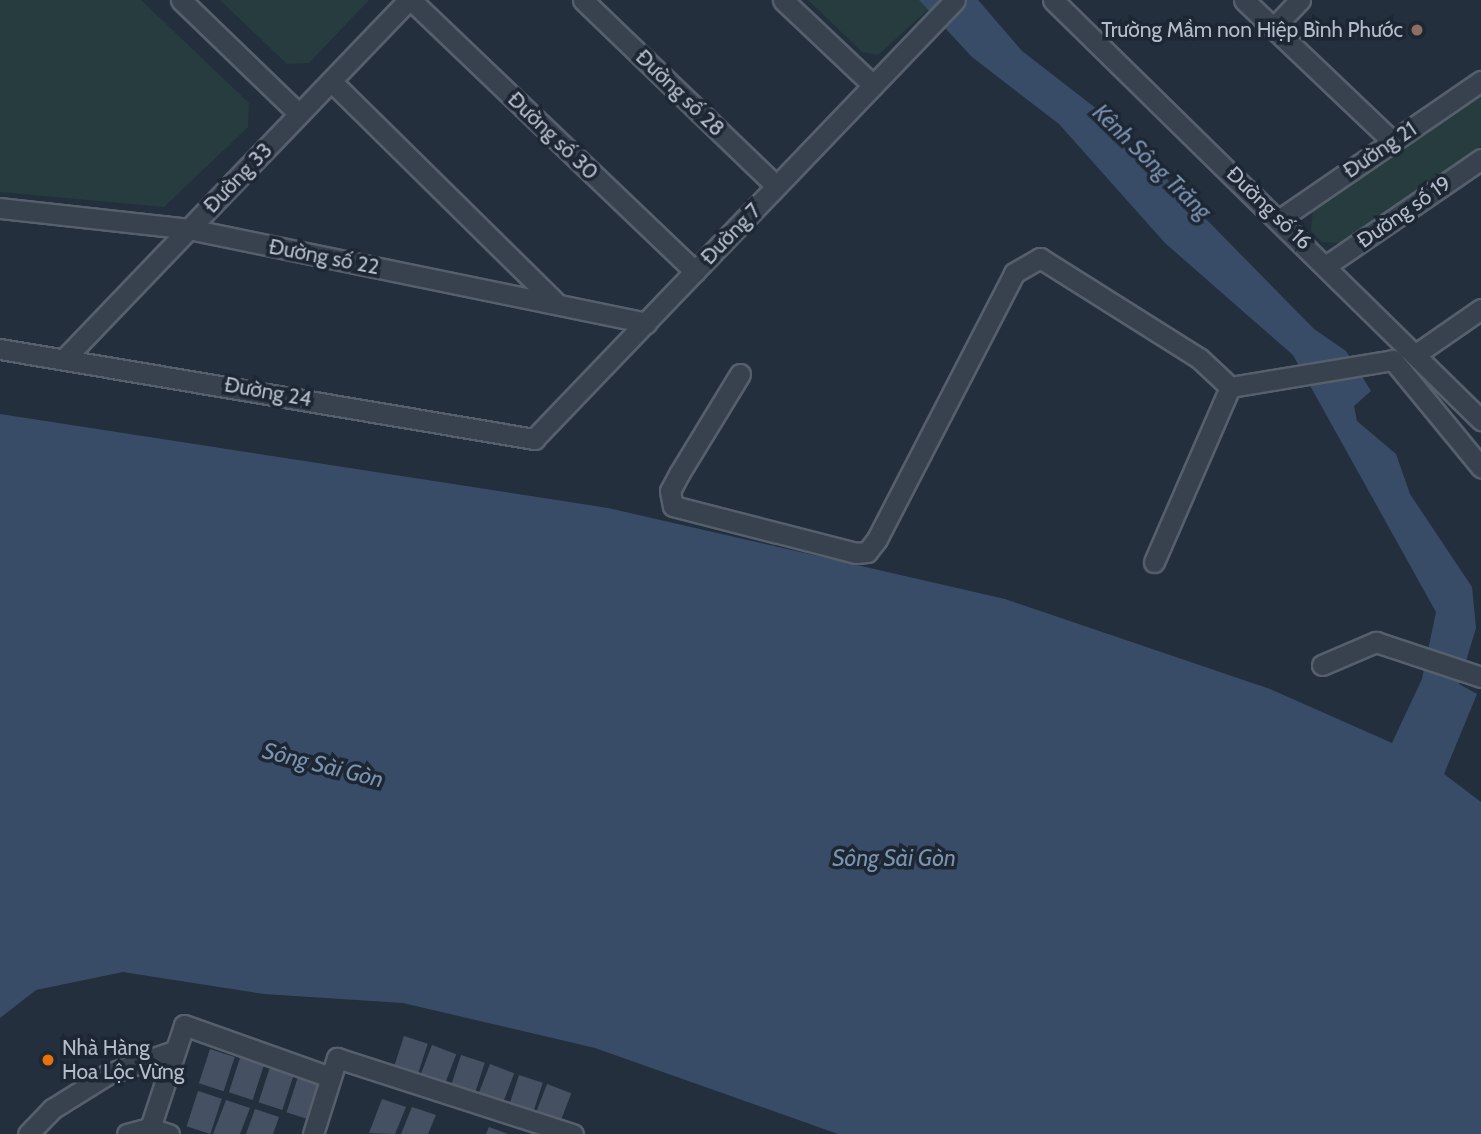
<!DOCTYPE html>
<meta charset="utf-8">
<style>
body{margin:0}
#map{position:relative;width:1481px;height:1134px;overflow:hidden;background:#242f3e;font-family:Cabin,sans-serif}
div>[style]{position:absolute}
.green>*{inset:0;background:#263c3f}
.water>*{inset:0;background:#394c67}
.building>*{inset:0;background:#455162;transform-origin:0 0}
.roads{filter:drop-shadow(2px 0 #565f6c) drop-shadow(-2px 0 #565f6c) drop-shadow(0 2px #565f6c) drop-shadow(0 -2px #565f6c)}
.minor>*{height:19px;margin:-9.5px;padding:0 9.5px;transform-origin:9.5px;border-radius:9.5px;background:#38414e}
.dots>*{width:19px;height:19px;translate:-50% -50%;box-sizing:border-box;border:4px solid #1d2633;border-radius:50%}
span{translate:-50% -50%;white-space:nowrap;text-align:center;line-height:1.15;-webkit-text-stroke:7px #1d2633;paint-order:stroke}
.poi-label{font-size:21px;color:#b4bcc9}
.right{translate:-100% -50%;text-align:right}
.left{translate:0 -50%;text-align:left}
.street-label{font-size:21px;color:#b4bcc9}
.water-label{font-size:23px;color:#7c92b1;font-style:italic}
</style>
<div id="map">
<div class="green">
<div style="clip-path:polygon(0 0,141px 0,249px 103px,248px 127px,164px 207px,0 192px)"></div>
<div style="clip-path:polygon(220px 0,369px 0,309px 63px,287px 64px)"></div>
<div style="clip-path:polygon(808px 0,939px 0,878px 55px,862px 52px)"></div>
<div style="clip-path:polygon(1481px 93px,1481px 147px,1341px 243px,1322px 242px,1311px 231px,1313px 210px)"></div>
</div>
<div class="water">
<div style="clip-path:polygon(919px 0,978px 0,1022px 51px,1102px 113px,1314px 329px,1346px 351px,1371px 391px,1354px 406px,1357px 421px,1396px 454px,1410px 494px,1472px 587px,1476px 628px,1459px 684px,1477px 694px,1444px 774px,1481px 802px,1481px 1134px,838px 1134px,595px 1048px,403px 1003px,264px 994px,123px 972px,36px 990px,0 1018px,0 414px,608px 508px,1005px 599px,1270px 689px,1392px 743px,1422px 679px,1436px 612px,1293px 355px,1165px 243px,1059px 124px,972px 57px)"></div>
</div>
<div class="building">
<div style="left:404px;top:1036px;width:25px;height:38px;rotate:18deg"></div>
<div style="left:432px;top:1045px;width:26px;height:37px;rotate:21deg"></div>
<div style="left:210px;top:1049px;width:26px;height:36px;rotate:18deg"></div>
<div style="left:461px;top:1055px;width:25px;height:37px;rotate:18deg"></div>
<div style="left:240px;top:1058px;width:25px;height:36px;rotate:18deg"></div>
<div style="left:490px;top:1064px;width:26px;height:37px;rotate:21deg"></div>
<div style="left:270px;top:1067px;width:25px;height:37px;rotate:18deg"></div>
<div style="left:519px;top:1075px;width:25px;height:37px;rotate:18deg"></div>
<div style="left:298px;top:1077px;width:25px;height:37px;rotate:18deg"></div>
<div style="left:547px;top:1084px;width:26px;height:37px;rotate:21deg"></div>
<div style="left:198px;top:1091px;width:25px;height:37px;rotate:18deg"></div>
<div style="clip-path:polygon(382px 1099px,406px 1107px,395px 1134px,369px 1133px)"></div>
<div style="clip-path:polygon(226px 1100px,250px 1108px,240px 1134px,213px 1134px)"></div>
<div style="clip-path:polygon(412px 1107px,436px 1115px,428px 1134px,401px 1134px)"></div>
<div style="clip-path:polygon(255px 1109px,279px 1117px,273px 1134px,246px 1134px)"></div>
<div style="clip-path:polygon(489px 1127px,508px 1134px,486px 1134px)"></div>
</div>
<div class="roads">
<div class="minor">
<div style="left:181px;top:0;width:164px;rotate:44deg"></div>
<div style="left:411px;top:0;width:393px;rotate:43.7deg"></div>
<div style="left:583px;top:0;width:268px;rotate:43.9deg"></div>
<div style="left:783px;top:0;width:124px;rotate:43.4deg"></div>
<div style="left:1053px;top:0;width:600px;rotate:44.46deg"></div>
<div style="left:1244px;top:0;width:204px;rotate:43.6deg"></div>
<div style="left:1273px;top:28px;width:39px;rotate:-46deg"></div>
<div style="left:331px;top:81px;width:317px;rotate:44.6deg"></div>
<div style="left:0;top:208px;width:190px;rotate:6.3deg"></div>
<div style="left:189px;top:229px;width:467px;rotate:11.6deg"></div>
<div style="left:1280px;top:219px;width:244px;rotate:-34.5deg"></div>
<div style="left:1327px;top:265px;width:187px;rotate:-34.5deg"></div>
<div style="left:0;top:349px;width:542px;rotate:9.57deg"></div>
<div style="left:534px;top:439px;width:608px;rotate:-46.2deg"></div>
<div style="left:1416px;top:354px;width:79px;rotate:-34.7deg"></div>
<div style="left:67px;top:356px;width:493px;rotate:-46.2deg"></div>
<div style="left:740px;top:374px;width:117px;rotate:121.4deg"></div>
<div style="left:679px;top:474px;width:19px;rotate:118deg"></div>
<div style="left:670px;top:491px;width:15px;rotate:79deg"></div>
<div style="left:673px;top:506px;width:189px;rotate:14.4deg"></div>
<div style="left:856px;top:553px;width:11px;rotate:-5deg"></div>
<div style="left:867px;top:552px;width:16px;rotate:-52deg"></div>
<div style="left:877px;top:539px;width:299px;rotate:-62.7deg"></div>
<div style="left:1014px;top:273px;width:30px;rotate:-30deg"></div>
<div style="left:1040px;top:258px;width:188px;rotate:32.2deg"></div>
<div style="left:1199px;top:358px;width:42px;rotate:43.1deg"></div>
<div style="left:1230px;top:387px;width:165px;rotate:-9.4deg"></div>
<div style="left:1393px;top:360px;width:139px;rotate:50.6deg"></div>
<div style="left:1154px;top:562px;width:191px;rotate:-66.5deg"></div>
<div style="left:1322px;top:665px;width:59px;rotate:-23.1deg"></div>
<div style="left:1376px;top:642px;width:111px;rotate:18.4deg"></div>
<div style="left:150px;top:1128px;width:108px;rotate:-71.7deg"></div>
<div style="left:184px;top:1025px;width:155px;rotate:19.6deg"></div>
<div style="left:28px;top:1134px;width:35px;rotate:-46deg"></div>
<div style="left:52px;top:1109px;width:66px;rotate:-32deg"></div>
<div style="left:108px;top:1074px;width:70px;rotate:-19.2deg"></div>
<div style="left:127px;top:1134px;width:24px;rotate:-15deg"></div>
<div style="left:150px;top:1128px;width:20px;rotate:18deg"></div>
<div style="left:313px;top:1134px;width:80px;rotate:-72.5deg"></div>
<div style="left:337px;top:1058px;width:248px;rotate:17.9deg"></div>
</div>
</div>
<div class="dots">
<div style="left:1417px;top:30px;background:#8d6e63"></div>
<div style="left:48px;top:1060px;background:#e8710a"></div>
</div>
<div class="poi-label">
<span class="right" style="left:1403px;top:30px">Trường Mầm non Hiệp Bình Phước</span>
<span class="left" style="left:62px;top:1060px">Nhà Hàng<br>Hoa Lộc Vừng</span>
</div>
<div class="street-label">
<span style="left:680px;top:93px;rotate:44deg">Đường số 28</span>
<span style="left:553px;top:136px;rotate:44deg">Đường số 30</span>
<span style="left:1380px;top:150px;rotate:-34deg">Đường 21</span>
<span style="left:238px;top:178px;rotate:-46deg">Đường 33</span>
<span style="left:1269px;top:208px;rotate:44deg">Đường số 16</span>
<span style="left:1404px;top:212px;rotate:-35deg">Đường số 19</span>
<span style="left:731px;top:234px;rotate:-46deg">Đường 7</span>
<span style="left:324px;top:257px;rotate:11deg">Đường số 22</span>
<span style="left:268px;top:392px;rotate:10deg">Đường 24</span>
</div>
<div class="water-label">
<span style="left:1152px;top:162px;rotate:44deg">Kênh Sông Trăng</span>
<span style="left:323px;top:765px;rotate:14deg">Sông Sài Gòn</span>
<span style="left:894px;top:858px">Sông Sài Gòn</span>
</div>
</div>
